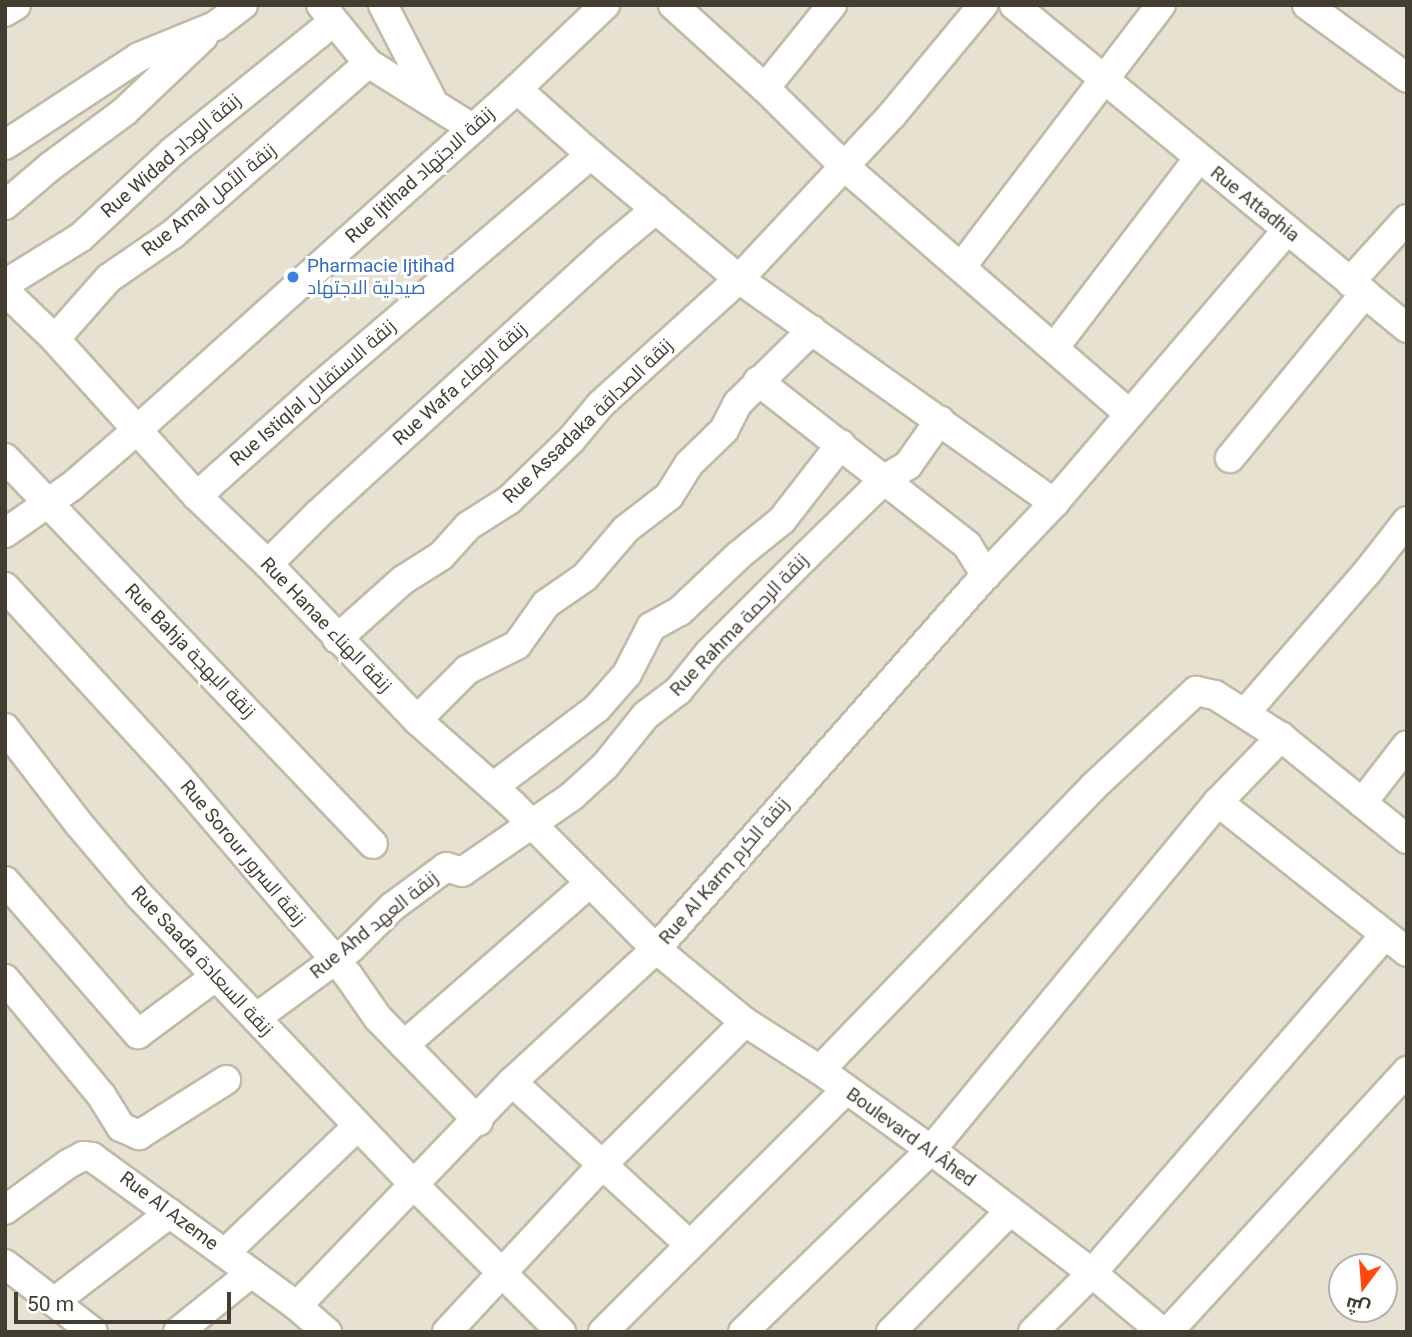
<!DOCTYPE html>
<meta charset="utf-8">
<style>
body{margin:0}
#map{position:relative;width:1412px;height:1337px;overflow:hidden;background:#f2efe2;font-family:Roboto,Cairo,sans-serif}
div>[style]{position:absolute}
.residential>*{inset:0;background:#e6e1d0}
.roads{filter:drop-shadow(2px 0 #c0baa7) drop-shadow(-2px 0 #c0baa7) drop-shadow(0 2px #c0baa7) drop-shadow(0 -2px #c0baa7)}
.street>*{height:28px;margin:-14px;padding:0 14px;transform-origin:14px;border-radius:14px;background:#fff}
.dots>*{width:19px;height:19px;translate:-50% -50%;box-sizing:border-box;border:4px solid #fff;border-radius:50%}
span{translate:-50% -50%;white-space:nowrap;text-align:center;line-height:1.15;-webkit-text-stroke:6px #fff;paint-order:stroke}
.street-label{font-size:19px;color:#433e32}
.shop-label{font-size:19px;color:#366cbe}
.left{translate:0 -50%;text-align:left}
.frame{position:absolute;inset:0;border:7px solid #433e32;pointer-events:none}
.north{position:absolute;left:1328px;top:1253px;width:70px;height:70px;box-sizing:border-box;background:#fff;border:2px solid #b4b2ad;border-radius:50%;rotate:196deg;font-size:19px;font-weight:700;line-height:28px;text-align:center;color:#433e32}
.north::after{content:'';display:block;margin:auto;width:24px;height:32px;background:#ff4a0c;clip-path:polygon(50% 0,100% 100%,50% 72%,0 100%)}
.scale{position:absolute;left:14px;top:1292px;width:217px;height:32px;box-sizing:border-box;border:4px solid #433e32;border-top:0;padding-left:9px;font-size:21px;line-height:24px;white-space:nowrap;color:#433e32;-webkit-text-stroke:5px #fff;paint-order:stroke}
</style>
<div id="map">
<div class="residential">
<div style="clip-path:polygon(evenodd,5px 5px,1407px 5px,1407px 1332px,5px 1332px,5px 5px,1342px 1267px,1384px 1267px,1384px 1309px,1342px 1309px,1342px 1267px)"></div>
</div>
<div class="roads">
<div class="street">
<div style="left:321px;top:5px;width:75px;rotate:51deg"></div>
<div style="left:368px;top:63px;width:123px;rotate:32deg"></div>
<div style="left:383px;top:5px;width:111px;rotate:62.7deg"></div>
<div style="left:673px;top:5px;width:124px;rotate:42.1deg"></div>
<div style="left:765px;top:88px;width:111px;rotate:44.6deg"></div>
<div style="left:844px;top:166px;width:378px;rotate:41deg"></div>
<div style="left:1014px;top:5px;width:509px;rotate:39.42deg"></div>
<div style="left:1307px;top:5px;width:124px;rotate:36.1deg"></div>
<div style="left:5px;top:12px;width:13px;rotate:-32deg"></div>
<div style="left:765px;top:88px;width:107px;rotate:-51.1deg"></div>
<div style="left:517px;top:89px;width:99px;rotate:41.7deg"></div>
<div style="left:591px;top:155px;width:193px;rotate:40deg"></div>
<div style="left:739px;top:279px;width:387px;rotate:35.4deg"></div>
<div style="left:5px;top:145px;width:160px;rotate:-33.3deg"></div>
<div style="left:139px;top:57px;width:82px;rotate:-22.2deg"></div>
<div style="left:215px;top:26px;width:35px;rotate:-37deg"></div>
<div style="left:5px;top:205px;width:60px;rotate:-40.3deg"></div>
<div style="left:51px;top:166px;width:92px;rotate:-36.6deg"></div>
<div style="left:125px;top:111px;width:108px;rotate:-43.5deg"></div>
<div style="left:962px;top:266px;width:328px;rotate:-52.7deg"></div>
<div style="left:1350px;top:282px;width:85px;rotate:-47.9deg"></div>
<div style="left:5px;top:284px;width:89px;rotate:-31.7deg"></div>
<div style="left:81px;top:237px;width:125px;rotate:-43deg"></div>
<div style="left:172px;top:152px;width:207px;rotate:-38.9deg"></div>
<div style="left:5px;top:291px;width:69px;rotate:43.8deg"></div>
<div style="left:55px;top:339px;width:212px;rotate:47.9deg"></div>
<div style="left:197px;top:496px;width:98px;rotate:43.8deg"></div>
<div style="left:268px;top:564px;width:216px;rotate:46.3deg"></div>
<div style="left:417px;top:720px;width:128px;rotate:41.5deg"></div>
<div style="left:513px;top:805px;width:203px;rotate:45.2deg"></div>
<div style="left:656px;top:949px;width:115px;rotate:39.4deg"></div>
<div style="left:745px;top:1022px;width:89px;rotate:32.6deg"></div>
<div style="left:820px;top:1070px;width:137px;rotate:35.8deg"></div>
<div style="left:931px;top:1150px;width:203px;rotate:37.4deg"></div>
<div style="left:1092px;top:1273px;width:92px;rotate:40.1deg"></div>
<div style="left:55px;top:339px;width:81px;rotate:-48.5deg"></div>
<div style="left:109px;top:278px;width:78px;rotate:-34.5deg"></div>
<div style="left:173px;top:234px;width:259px;rotate:-41.2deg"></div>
<div style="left:1054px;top:348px;width:239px;rotate:-52.7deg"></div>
<div style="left:758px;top:381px;width:266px;rotate:38.1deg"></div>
<div style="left:967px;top:545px;width:36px;rotate:58deg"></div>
<div style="left:5px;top:458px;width:533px;rotate:46.37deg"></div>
<div style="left:1230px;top:458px;width:213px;rotate:-50.7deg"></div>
<div style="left:197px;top:496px;width:154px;rotate:-41.8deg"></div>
<div style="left:312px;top:393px;width:367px;rotate:-40.5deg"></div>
<div style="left:5px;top:533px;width:82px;rotate:-35deg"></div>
<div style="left:72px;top:486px;width:86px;rotate:-40.7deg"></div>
<div style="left:137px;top:430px;width:511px;rotate:-41.9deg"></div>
<div style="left:517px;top:89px;width:122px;rotate:-43.7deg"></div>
<div style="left:268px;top:564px;width:71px;rotate:-45deg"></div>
<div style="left:318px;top:514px;width:391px;rotate:-42.4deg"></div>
<div style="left:607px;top:250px;width:64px;rotate:-39.9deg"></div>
<div style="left:5px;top:587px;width:256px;rotate:47.5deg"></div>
<div style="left:178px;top:776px;width:262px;rotate:49.5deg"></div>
<div style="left:348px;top:975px;width:52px;rotate:55.1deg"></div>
<div style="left:378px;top:1018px;width:144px;rotate:45.8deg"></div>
<div style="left:337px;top:639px;width:89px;rotate:-41.8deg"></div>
<div style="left:403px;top:580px;width:45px;rotate:-32.3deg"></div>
<div style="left:441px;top:556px;width:40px;rotate:-48deg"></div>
<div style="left:468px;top:526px;width:49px;rotate:-32.4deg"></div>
<div style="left:509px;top:500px;width:86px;rotate:-44.1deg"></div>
<div style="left:571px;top:440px;width:47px;rotate:-50.2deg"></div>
<div style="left:601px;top:404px;width:186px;rotate:-42.2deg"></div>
<div style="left:739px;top:279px;width:224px;rotate:-47deg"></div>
<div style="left:892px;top:115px;width:143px;rotate:-50.4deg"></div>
<div style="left:1245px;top:713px;width:188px;rotate:-49.1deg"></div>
<div style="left:1368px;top:571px;width:63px;rotate:-52deg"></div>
<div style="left:417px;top:720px;width:71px;rotate:-45deg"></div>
<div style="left:467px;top:670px;width:56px;rotate:-26.6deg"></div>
<div style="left:517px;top:645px;width:50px;rotate:-54.7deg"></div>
<div style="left:546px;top:604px;width:47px;rotate:-34.7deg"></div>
<div style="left:585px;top:577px;width:63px;rotate:-49.5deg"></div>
<div style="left:626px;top:529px;width:54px;rotate:-37.5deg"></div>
<div style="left:669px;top:496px;width:38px;rotate:-58deg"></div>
<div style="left:689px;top:464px;width:49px;rotate:-44.2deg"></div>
<div style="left:724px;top:430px;width:30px;rotate:-63deg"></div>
<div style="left:738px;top:403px;width:104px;rotate:-44.6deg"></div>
<div style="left:5px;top:728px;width:121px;rotate:52.4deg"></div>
<div style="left:79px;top:824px;width:93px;rotate:49.8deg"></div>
<div style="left:139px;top:895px;width:397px;rotate:46.5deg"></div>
<div style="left:412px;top:1183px;width:211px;rotate:45deg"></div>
<div style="left:493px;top:787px;width:131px;rotate:-37.2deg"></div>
<div style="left:597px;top:708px;width:45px;rotate:-48.6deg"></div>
<div style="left:627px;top:674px;width:53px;rotate:-62.9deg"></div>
<div style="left:651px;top:627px;width:33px;rotate:-29deg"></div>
<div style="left:680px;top:611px;width:81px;rotate:-43.5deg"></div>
<div style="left:739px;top:555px;width:55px;rotate:-39.1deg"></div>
<div style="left:782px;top:520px;width:96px;rotate:-52.2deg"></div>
<div style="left:1218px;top:802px;width:241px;rotate:38.4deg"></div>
<div style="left:1362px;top:803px;width:73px;rotate:-52.2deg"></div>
<div style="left:5px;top:881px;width:203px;rotate:49deg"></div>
<div style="left:138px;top:1034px;width:97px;rotate:-36.6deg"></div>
<div style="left:5px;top:979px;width:151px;rotate:50.4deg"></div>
<div style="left:101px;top:1095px;width:38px;rotate:58deg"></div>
<div style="left:121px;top:1127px;width:20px;rotate:24deg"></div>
<div style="left:139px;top:1135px;width:103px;rotate:-32.3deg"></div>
<div style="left:256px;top:1018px;width:118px;rotate:-36.4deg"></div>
<div style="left:351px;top:948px;width:58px;rotate:-45deg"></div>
<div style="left:392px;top:907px;width:67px;rotate:-36.5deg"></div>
<div style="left:446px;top:867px;width:17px;rotate:17deg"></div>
<div style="left:462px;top:872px;width:134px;rotate:-34.6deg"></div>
<div style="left:572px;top:796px;width:45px;rotate:-42.3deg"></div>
<div style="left:605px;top:766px;width:65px;rotate:-51.2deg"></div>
<div style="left:646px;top:715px;width:40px;rotate:-37deg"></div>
<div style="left:678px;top:691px;width:49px;rotate:-50.8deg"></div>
<div style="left:709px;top:653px;width:137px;rotate:-45deg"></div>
<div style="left:806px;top:556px;width:110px;rotate:-44.3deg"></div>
<div style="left:885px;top:479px;width:27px;rotate:-31deg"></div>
<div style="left:908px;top:465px;width:55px;rotate:-54.6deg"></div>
<div style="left:404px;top:1045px;width:247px;rotate:-41.1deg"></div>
<div style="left:820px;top:1070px;width:393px;rotate:-46deg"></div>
<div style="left:1093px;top:787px;width:141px;rotate:-43deg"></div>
<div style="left:1196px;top:691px;width:19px;rotate:12deg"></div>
<div style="left:1215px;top:695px;width:78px;rotate:32.5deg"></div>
<div style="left:1281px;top:737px;width:162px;rotate:39deg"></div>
<div style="left:512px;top:1082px;width:241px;rotate:42.5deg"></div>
<div style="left:5px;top:1210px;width:78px;rotate:-36.1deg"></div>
<div style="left:68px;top:1164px;width:17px;rotate:-28deg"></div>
<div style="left:83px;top:1156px;width:9px;rotate:6deg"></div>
<div style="left:92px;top:1157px;width:253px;rotate:36deg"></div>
<div style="left:297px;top:1306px;width:40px;rotate:41deg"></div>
<div style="left:225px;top:1253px;width:184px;rotate:-43.7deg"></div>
<div style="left:5px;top:1264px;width:111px;rotate:37.7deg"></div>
<div style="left:1092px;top:1273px;width:447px;rotate:-49.1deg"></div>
<div style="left:54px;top:1302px;width:146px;rotate:-37.5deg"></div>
<div style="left:297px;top:1306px;width:310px;rotate:-46.2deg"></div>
<div style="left:512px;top:1082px;width:196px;rotate:-42.7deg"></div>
<div style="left:656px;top:949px;width:499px;rotate:-48.6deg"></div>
<div style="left:986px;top:575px;width:99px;rotate:-46.6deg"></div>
<div style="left:1054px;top:503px;width:359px;rotate:-49.5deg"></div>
<div style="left:178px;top:1332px;width:94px;rotate:-38.9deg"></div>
<div style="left:447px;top:1332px;width:228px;rotate:-47.1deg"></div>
<div style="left:602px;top:1165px;width:202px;rotate:-45deg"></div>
<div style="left:603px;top:1332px;width:343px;rotate:-44.9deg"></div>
<div style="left:743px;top:1332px;width:262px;rotate:-44.1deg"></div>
<div style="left:931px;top:1150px;width:451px;rotate:-50.5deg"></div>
<div style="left:1218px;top:802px;width:91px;rotate:-45.9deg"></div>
<div style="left:891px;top:1332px;width:170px;rotate:-45.5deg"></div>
<div style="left:1033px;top:1332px;width:83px;rotate:-45deg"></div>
<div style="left:1168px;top:1332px;width:354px;rotate:-47.5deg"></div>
</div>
</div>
<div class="dots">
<div style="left:293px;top:277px;background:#3f7fe0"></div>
</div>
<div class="street-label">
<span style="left:171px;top:156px;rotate:-41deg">Rue Widad زنقة الوداد</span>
<span style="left:420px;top:175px;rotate:-42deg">Rue Ijtihad زنقة الاجتهاد</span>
<span style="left:209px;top:200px;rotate:-39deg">Rue Amal زنقة الأمل</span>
<span style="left:1255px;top:204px;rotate:39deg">Rue Attadhia</span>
<span style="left:460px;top:384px;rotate:-42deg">Rue Wafa زنقة الوفاء</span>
<span style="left:313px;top:393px;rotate:-41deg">Rue Istiqlal زنقة الاستقلال</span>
<span style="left:588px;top:421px;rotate:-44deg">Rue Assadaka زنقة الصداقة</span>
<span style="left:326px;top:625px;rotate:46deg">Rue Hanae زنقة الهناء</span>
<span style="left:739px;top:625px;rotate:-46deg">Rue Rahma زنقة الرحمة</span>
<span style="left:190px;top:651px;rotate:46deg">Rue Bahja زنقة البهجة</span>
<span style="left:243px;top:853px;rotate:50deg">Rue Sorour زنقة السرور</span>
<span style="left:724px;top:871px;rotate:-49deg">Rue Al Karm زنقة الكرم</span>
<span style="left:374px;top:925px;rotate:-39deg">Rue Ahd زنقة العهد</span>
<span style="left:202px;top:961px;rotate:47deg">Rue Saada زنقة السعادة</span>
<span style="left:911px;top:1137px;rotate:36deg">Boulevard Al Âhed</span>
<span style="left:169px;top:1211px;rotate:37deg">Rue Al Azeme</span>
</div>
<div class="shop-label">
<span class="left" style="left:307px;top:277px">Pharmacie Ijtihad<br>صيدلية الاجتهاد</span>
</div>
<div class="frame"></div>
<div class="north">ش</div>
<div class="scale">50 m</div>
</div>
